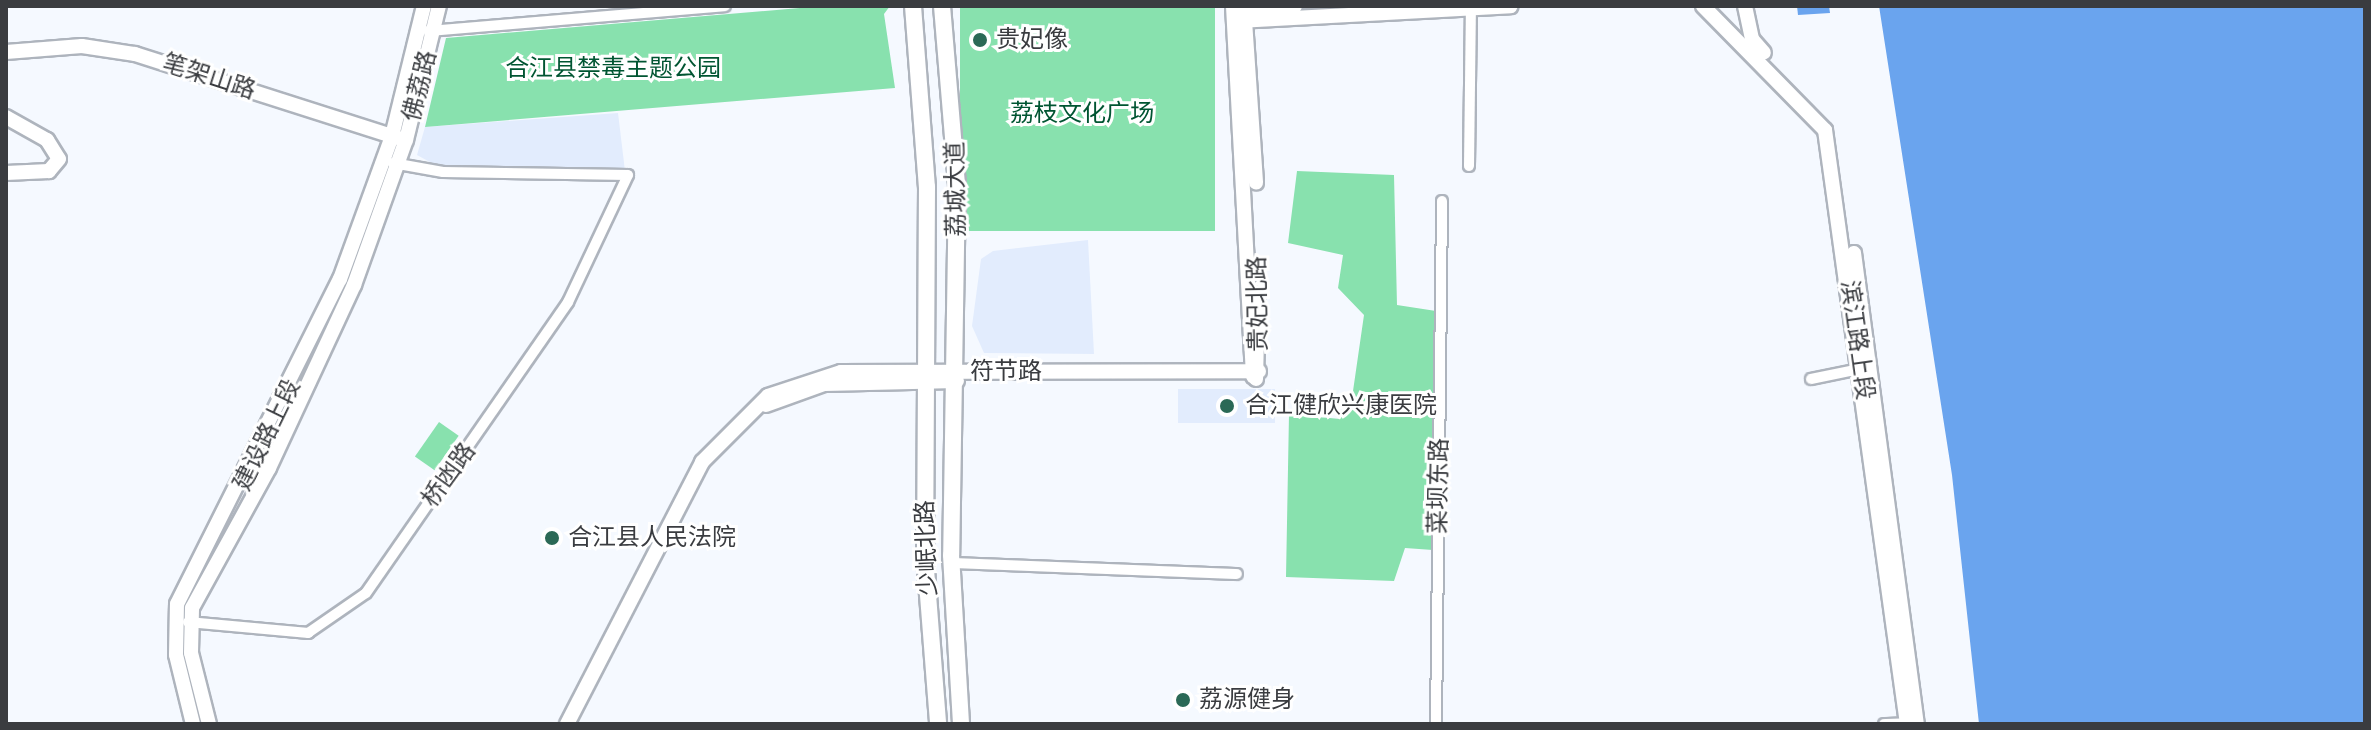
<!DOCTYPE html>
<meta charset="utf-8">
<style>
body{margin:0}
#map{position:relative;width:2371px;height:730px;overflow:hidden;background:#f5f9ff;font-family:"DejaVu Sans","Noto Sans SC",sans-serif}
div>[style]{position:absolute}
.built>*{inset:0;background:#e2ecfd;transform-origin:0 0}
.green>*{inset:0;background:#88e1ae;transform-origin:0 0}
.water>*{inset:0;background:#6aa4ee}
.roads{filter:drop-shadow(2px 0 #aeb4bd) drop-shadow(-2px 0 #aeb4bd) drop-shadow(0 2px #aeb4bd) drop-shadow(0 -2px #aeb4bd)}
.minor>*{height:10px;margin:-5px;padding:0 5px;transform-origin:5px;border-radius:5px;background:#fff}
.secondary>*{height:14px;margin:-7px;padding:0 7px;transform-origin:7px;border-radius:7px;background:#fff}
.primary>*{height:16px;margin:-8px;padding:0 8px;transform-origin:8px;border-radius:8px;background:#fff}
.dots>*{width:22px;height:22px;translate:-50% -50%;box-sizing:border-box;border:4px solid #fff;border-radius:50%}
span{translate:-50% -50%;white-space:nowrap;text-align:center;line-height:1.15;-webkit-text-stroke:6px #fff;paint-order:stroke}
.poi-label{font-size:24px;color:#3a3c40}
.left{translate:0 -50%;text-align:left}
.park-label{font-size:24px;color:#005532}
.street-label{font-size:24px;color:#3a3c40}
.frame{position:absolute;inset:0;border:8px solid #3a3c40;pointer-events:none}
</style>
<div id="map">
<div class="built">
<div style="clip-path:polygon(618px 113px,625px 171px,439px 167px,417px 155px,425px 127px)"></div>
<div style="clip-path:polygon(1088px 240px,1094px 354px,984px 353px,972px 326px,981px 259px,993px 251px)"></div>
<div style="left:1178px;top:389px;width:97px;height:34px"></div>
</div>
<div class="green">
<div style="clip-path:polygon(823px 6px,890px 6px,884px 14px,895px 88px,425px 127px,446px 38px)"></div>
<div style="left:960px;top:6px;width:255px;height:225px"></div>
<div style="clip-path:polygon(1297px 171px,1394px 175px,1397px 305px,1436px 311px,1433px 550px,1405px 548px,1394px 581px,1286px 577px,1289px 414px,1340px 419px,1353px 391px,1364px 315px,1338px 288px,1343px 255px,1288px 243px)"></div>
<div style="left:439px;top:422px;width:24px;height:42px;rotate:35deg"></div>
</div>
<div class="water">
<div style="clip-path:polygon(1797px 6px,1829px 6px,1830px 13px,1798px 15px)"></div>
<div style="clip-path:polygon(1879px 6px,2365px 6px,2365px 724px,1979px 724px,1952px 475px)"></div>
</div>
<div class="roads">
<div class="minor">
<div style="left:428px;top:31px;width:298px;rotate:-4.8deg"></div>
<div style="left:1469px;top:166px;width:157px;rotate:-89.3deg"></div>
<div style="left:1811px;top:379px;width:54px;rotate:-11.7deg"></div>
<div style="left:952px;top:563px;width:285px;rotate:2.2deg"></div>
<div style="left:188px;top:622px;width:121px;rotate:5.2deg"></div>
<div style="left:308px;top:633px;width:70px;rotate:-34.6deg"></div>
<div style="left:366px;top:593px;width:354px;rotate:-55.2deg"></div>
<div style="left:568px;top:302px;width:140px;rotate:-64.7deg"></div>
<div style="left:628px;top:175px;width:185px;rotate:-179.1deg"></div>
<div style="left:443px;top:172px;width:51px;rotate:-169.8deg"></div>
<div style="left:1436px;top:724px;width:523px;rotate:-89.34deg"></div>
<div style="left:1884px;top:724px;width:26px;rotate:-2deg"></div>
</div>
<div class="secondary">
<div style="left:1233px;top:6px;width:371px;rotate:86.9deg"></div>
<div style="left:1244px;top:6px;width:177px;rotate:86.1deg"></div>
<div style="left:1703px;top:6px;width:174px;rotate:45.5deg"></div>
<div style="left:1825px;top:130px;width:600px;rotate:82.14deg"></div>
<div style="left:1745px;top:6px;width:34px;rotate:78deg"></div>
<div style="left:1752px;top:39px;width:18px;rotate:49deg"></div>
<div style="left:1238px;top:16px;width:58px;rotate:-10deg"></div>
<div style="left:1238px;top:21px;width:273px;rotate:-3.1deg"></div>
<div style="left:6px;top:52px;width:76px;rotate:-4.5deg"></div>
<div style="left:82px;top:46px;width:54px;rotate:8.6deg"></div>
<div style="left:135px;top:54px;width:277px;rotate:17.7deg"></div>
<div style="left:6px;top:117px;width:47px;rotate:29.3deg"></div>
<div style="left:47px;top:140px;width:22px;rotate:58deg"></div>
<div style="left:59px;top:159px;width:16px;rotate:130deg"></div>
<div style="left:49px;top:171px;width:43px;rotate:177.3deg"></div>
<div style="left:1854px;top:253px;width:475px;rotate:82.4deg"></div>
<div style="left:1256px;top:379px;width:83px;rotate:-88.6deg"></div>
<div style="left:766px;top:405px;width:62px;rotate:-19.9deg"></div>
<div style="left:824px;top:384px;width:133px;rotate:-1.3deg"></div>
<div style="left:193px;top:724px;width:71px;rotate:-103.8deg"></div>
<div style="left:176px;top:655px;width:51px;rotate:-88.9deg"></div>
<div style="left:177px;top:604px;width:364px;rotate:-63.4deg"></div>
<div style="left:340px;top:279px;width:152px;rotate:-70deg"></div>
<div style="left:392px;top:136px;width:134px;rotate:-76.2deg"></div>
<div style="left:209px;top:724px;width:73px;rotate:-104.2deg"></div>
<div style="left:191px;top:653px;width:45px;rotate:-88.7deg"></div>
<div style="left:192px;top:608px;width:160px;rotate:-61.2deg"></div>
<div style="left:269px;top:468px;width:202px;rotate:-65.1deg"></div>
<div style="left:354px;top:285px;width:154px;rotate:-70.3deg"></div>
<div style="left:406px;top:140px;width:138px;rotate:-76.2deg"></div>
<div style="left:567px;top:724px;width:295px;rotate:-62.7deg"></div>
<div style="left:702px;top:462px;width:93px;rotate:-45deg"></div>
<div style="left:768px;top:396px;width:77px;rotate:-18.2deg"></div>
<div style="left:841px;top:372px;width:418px;rotate:-0.1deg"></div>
</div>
<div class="primary">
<div style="left:913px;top:6px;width:182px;rotate:85.6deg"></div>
<div style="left:927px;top:187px;width:370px;rotate:90.3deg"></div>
<div style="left:925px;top:557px;width:168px;rotate:85.5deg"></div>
<div style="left:942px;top:6px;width:179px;rotate:85.2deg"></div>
<div style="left:957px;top:184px;width:371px;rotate:90.9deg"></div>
<div style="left:951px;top:555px;width:169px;rotate:86.6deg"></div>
</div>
</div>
<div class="dots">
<div style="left:980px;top:40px;background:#2b6956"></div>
<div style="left:1227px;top:406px;background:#2b6956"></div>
<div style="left:552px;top:538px;background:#2b6956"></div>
<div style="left:1183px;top:700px;background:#2b6956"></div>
</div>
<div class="poi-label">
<span class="left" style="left:996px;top:40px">贵妃像</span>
<span class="left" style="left:1245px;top:406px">合江健欣兴康医院</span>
<span class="left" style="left:568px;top:538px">合江县人民法院</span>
<span class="left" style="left:1199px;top:700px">荔源健身</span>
</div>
<div class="park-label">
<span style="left:613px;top:69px">合江县禁毒主题公园</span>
<span style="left:1082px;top:114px">荔枝文化广场</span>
</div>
<div class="street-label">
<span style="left:209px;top:77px;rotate:18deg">笔架山路</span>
<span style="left:420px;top:86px;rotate:-76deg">佛荔路</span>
<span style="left:956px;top:189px;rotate:-91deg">荔城大道</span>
<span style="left:1258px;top:304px;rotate:-91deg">贵妃北路</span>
<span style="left:1857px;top:340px;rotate:82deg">滨江路上段</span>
<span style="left:1006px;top:372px">符节路</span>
<span style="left:267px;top:435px;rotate:-64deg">建设路上段</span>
<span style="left:449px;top:475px;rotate:-54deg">桥凼路</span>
<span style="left:1439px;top:486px;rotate:-89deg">菜坝东路</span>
<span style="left:927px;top:548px;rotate:-92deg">少岷北路</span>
</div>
<div class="frame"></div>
</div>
